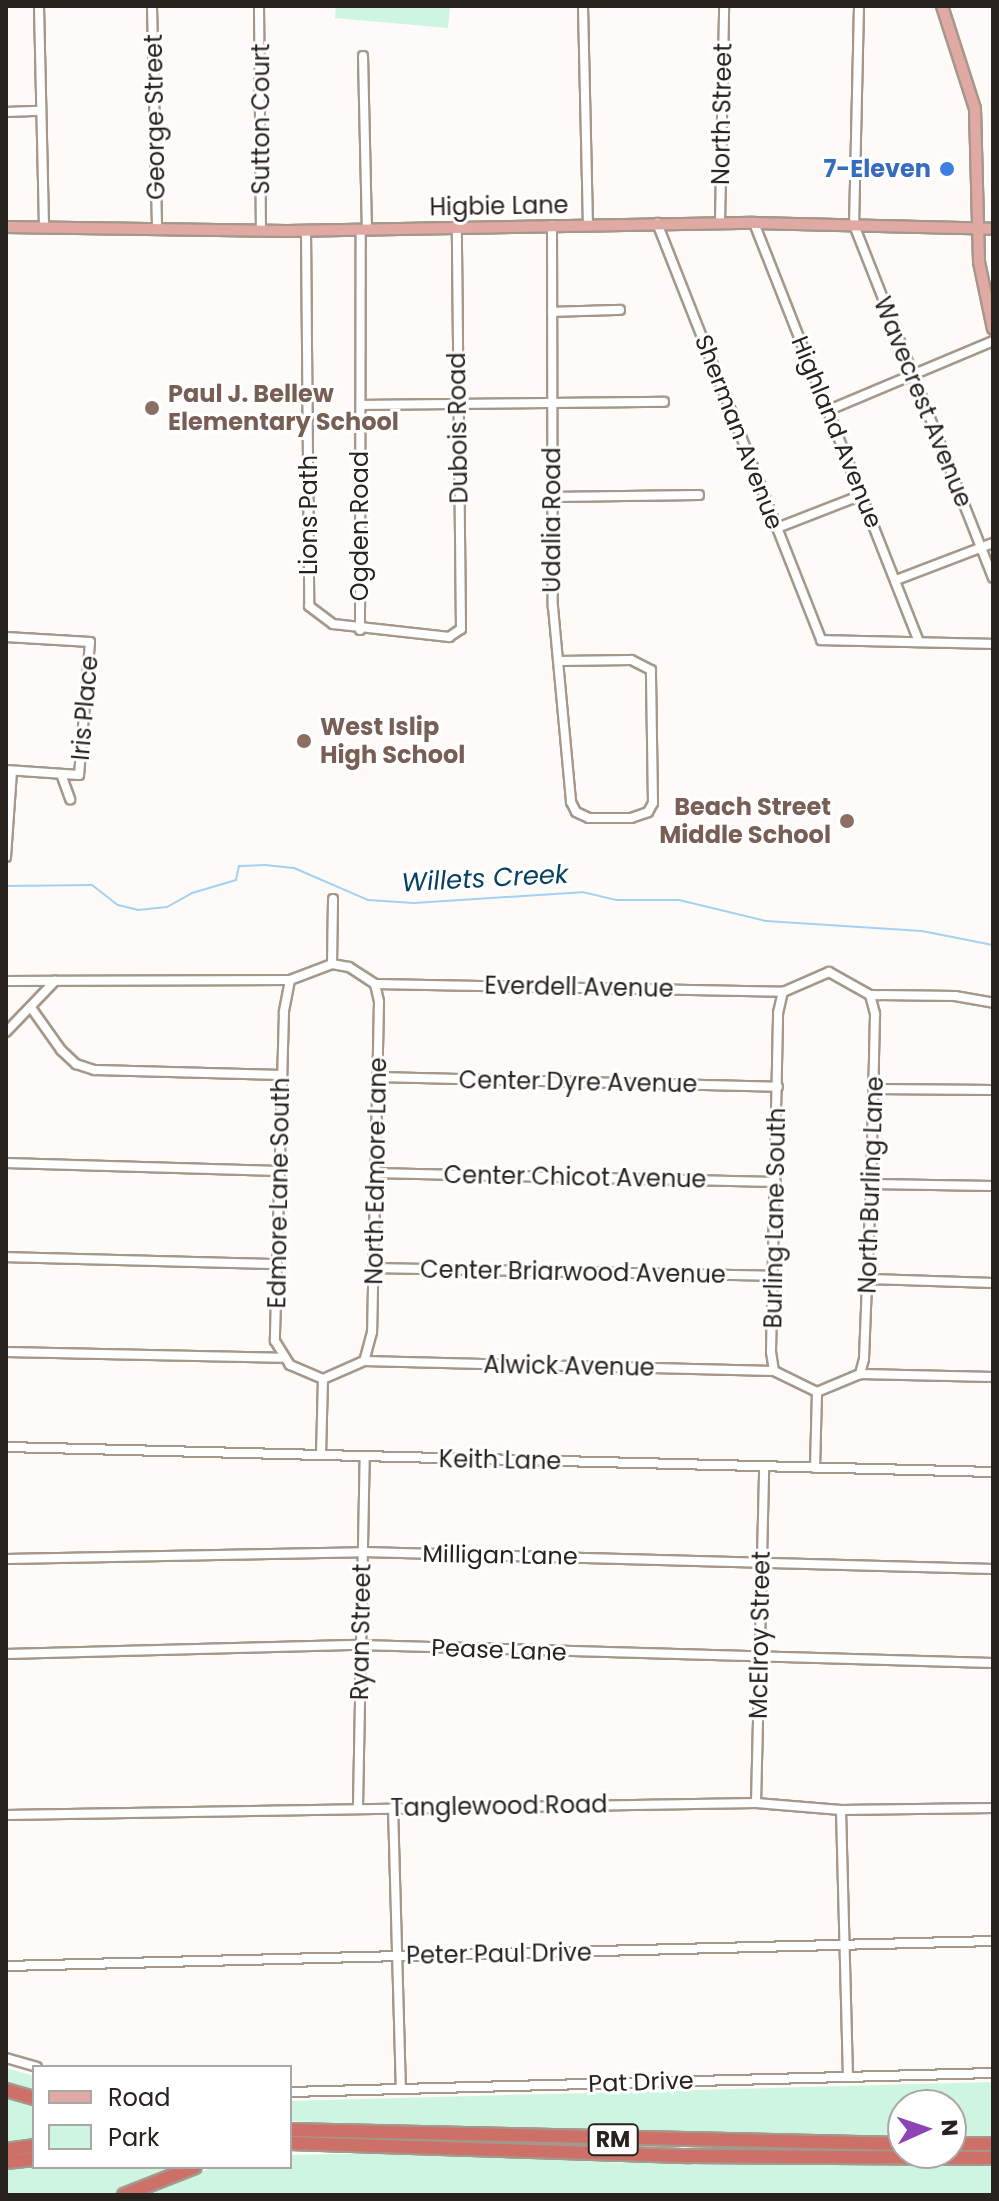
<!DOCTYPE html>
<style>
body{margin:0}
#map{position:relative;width:999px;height:2201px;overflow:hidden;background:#fdfaf8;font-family:Poppins,sans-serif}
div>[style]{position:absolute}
.green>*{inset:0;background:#cef5e2}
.stream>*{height:2px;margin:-1px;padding:0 1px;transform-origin:1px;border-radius:1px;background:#a2d1f4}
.roads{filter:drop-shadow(2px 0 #a5988b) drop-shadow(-2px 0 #a5988b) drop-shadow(0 2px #a5988b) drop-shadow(0 -2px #a5988b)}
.minor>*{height:8px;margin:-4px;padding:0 4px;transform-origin:4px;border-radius:4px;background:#fff}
.major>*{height:10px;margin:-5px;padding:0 5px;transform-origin:5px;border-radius:5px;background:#e1a9a4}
.highway>*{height:12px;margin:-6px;padding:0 6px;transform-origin:6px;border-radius:6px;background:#cd7068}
.dots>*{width:22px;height:22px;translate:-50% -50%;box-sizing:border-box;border:4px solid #fff;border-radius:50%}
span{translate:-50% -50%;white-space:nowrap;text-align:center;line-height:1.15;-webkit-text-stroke:6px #fff;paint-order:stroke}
.shield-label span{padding:2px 6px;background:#fff;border:2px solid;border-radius:6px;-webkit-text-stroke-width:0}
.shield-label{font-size:22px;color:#27221d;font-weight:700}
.street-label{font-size:24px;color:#27221d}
.shop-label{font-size:24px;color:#366cbe;font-weight:700}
.right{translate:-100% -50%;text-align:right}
.education-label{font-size:24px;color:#785e54;font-weight:700}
.left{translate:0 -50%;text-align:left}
.water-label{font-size:26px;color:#064162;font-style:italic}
.frame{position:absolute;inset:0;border:8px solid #27221d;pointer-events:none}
.legend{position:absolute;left:32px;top:2065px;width:260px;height:104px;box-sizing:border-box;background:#fff;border:2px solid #a9a7a5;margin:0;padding:10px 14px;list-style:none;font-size:24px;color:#27221d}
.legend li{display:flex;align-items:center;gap:16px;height:40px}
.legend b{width:40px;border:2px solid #a9a7a5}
.north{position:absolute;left:887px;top:2089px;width:80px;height:80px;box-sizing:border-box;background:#fff;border:2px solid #a9a7a5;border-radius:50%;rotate:87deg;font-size:22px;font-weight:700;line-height:32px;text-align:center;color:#27221d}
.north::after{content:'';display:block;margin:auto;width:28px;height:36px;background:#8d44b7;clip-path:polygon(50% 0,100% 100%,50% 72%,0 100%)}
</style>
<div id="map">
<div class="green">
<div style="clip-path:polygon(336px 6px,450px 6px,448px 28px,335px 18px)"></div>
<div style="clip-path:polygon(6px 2068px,34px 2076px,34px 2095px,6px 2087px)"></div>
<div style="clip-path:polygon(993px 2082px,993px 2139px,951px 2139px,951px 2105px,903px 2105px,903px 2139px,772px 2139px,290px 2121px,290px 2101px)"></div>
<div style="clip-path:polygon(6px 2094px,34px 2102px,34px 2142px,6px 2145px)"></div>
<div style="clip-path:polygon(395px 2153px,628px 2163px,993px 2164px,993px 2195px,134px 2195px,215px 2167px,290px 2167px,290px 2155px)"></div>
<div style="clip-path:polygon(34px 2164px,34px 2167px,185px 2167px,116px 2195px,6px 2195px,6px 2168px)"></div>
</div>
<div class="stream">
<div style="left:6px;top:886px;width:86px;rotate:-0.7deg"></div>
<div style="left:92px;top:885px;width:33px;rotate:38deg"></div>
<div style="left:118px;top:905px;width:21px;rotate:14deg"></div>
<div style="left:138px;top:910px;width:29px;rotate:-6deg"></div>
<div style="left:167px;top:907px;width:29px;rotate:-29deg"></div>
<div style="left:192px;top:893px;width:46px;rotate:-16.5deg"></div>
<div style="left:236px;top:880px;width:14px;rotate:-78deg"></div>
<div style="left:239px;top:866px;width:26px;rotate:-2deg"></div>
<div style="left:265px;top:865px;width:29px;rotate:6deg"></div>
<div style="left:294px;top:868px;width:81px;rotate:23.4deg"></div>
<div style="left:368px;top:900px;width:46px;rotate:3.7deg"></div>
<div style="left:414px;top:903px;width:168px;rotate:-3.7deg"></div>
<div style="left:582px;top:892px;width:35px;rotate:13deg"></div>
<div style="left:616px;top:900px;width:63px"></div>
<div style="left:679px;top:900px;width:89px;rotate:13.6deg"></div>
<div style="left:766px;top:921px;width:156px;rotate:3.7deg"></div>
<div style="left:922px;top:931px;width:72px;rotate:11.2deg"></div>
</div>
<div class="roads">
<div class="minor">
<div style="left:39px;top:6px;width:221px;rotate:88.7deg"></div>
<div style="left:152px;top:6px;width:223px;rotate:88.7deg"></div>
<div style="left:259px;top:6px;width:225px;rotate:89.5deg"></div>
<div style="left:583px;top:6px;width:219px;rotate:88.7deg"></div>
<div style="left:859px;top:6px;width:219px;rotate:91.3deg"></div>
<div style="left:854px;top:225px;width:379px;rotate:68.5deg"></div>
<div style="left:363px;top:56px;width:173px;rotate:88.7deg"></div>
<div style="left:6px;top:112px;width:35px;rotate:-2deg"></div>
<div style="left:657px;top:223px;width:448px;rotate:68.5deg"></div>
<div style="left:821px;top:640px;width:172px;rotate:1.3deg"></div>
<div style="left:720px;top:223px;width:217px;rotate:-88.9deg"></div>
<div style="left:754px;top:223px;width:450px;rotate:68.5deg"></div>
<div style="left:552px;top:225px;width:382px;rotate:89.9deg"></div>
<div style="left:553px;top:607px;width:196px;rotate:84.7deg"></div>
<div style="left:571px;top:802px;width:11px;rotate:63deg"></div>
<div style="left:576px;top:812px;width:14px;rotate:25deg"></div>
<div style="left:589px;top:818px;width:42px"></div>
<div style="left:631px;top:818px;width:18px;rotate:-19deg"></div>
<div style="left:648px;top:812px;width:10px;rotate:-61deg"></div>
<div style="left:653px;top:803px;width:133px;rotate:-90.9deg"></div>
<div style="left:651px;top:670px;width:22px;rotate:-153deg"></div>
<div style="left:631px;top:660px;width:71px;rotate:179.2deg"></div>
<div style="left:306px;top:231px;width:375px;rotate:89.5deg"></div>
<div style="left:309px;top:606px;width:30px;rotate:37deg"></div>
<div style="left:333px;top:624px;width:117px;rotate:6.4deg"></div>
<div style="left:449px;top:637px;width:14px;rotate:-34deg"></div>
<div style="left:461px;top:629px;width:402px;rotate:-90.6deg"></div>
<div style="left:552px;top:312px;width:68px;rotate:-1.7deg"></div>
<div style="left:361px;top:405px;width:303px;rotate:-0.6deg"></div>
<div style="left:829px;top:410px;width:178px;rotate:-22.8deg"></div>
<div style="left:551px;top:497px;width:148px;rotate:-0.8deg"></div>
<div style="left:777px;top:528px;width:91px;rotate:-21.2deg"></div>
<div style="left:896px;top:580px;width:104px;rotate:-20.9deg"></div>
<div style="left:360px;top:630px;width:401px;rotate:-89.9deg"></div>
<div style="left:6px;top:637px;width:84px;rotate:3.4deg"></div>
<div style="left:90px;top:642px;width:133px;rotate:94.7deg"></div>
<div style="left:79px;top:775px;width:73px;rotate:-176.1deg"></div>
<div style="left:61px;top:774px;width:27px;rotate:70deg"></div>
<div style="left:6px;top:857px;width:86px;rotate:-86deg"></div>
<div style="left:332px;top:964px;width:65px;rotate:-89.1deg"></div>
<div style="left:829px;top:972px;width:47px;rotate:29.3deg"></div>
<div style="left:870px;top:995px;width:20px;rotate:75deg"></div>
<div style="left:875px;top:1014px;width:170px;rotate:91.3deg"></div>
<div style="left:871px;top:1184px;width:175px;rotate:92.3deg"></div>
<div style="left:864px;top:1359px;width:16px;rotate:105deg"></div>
<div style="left:860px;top:1374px;width:47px;rotate:157.3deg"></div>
<div style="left:817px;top:1392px;width:48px;rotate:-154deg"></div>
<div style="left:774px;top:1371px;width:19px;rotate:-99deg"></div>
<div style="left:771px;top:1352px;width:339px;rotate:-88.8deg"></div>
<div style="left:778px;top:1013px;width:22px;rotate:-77deg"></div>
<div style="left:783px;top:992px;width:50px;rotate:-23.5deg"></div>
<div style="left:290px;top:980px;width:33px;rotate:101deg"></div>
<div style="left:284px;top:1012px;width:329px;rotate:91.6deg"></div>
<div style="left:275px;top:1341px;width:28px;rotate:58deg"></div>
<div style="left:290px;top:1365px;width:36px;rotate:23deg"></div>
<div style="left:6px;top:981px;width:284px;rotate:-0.2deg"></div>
<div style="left:290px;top:980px;width:45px;rotate:-20.9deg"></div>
<div style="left:332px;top:964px;width:17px;rotate:10deg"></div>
<div style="left:349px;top:967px;width:31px;rotate:33deg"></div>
<div style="left:375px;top:984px;width:18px;rotate:77deg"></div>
<div style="left:379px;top:1002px;width:330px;rotate:91.2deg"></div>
<div style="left:372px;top:1332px;width:30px;rotate:105deg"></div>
<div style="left:364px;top:1361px;width:45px;rotate:156.3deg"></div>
<div style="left:375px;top:984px;width:408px;rotate:1.1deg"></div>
<div style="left:870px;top:995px;width:85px;rotate:0.7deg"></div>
<div style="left:955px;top:996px;width:39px;rotate:10deg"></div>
<div style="left:32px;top:1009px;width:50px;rotate:54.7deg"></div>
<div style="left:61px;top:1050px;width:21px;rotate:43deg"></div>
<div style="left:76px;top:1064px;width:20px;rotate:18deg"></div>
<div style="left:95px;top:1070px;width:187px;rotate:1.5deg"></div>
<div style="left:6px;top:1032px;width:71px;rotate:-46.1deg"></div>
<div style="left:378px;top:1077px;width:400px;rotate:1.4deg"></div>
<div style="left:873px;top:1089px;width:120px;rotate:0.5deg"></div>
<div style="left:6px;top:1163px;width:273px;rotate:1.7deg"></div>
<div style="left:375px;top:1173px;width:401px;rotate:1.3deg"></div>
<div style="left:871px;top:1184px;width:122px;rotate:0.9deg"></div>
<div style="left:6px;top:1257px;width:271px;rotate:1.5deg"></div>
<div style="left:373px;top:1268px;width:399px;rotate:1.1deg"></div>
<div style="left:868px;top:1279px;width:125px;rotate:1.8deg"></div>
<div style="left:6px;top:1352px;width:275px;rotate:1.2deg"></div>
<div style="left:364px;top:1361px;width:410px;rotate:1.4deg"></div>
<div style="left:860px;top:1374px;width:133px;rotate:1.3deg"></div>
<div style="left:6px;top:1447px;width:987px;rotate:1.45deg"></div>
<div style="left:321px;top:1455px;width:76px;rotate:-88.5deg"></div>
<div style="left:815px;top:1468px;width:76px;rotate:-88.5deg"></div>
<div style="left:6px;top:1559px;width:357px;rotate:-1.1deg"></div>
<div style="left:363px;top:1552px;width:630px;rotate:1.55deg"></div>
<div style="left:6px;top:1654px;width:354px;rotate:-1.5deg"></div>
<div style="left:360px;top:1645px;width:633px;rotate:1.63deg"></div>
<div style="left:756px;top:1803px;width:337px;rotate:-88.6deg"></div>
<div style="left:358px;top:1806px;width:349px;rotate:-88.9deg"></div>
<div style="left:393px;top:1807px;width:282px;rotate:88.4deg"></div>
<div style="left:841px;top:1810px;width:267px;rotate:88.5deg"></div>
<div style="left:6px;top:1815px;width:750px;rotate:-0.92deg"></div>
<div style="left:756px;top:1803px;width:85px;rotate:4.7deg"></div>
<div style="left:841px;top:1810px;width:152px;rotate:-0.8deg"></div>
<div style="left:6px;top:1966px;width:987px;rotate:-1.45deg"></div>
<div style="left:6px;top:2058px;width:32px;rotate:16deg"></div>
<div style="left:290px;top:2092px;width:703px;rotate:-1.55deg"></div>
</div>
<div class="major">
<div style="left:942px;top:6px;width:108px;rotate:72.2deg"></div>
<div style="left:975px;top:109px;width:153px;rotate:88.5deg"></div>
<div style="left:979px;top:262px;width:68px;rotate:78.2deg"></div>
<div style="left:6px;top:227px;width:281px;rotate:0.8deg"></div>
<div style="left:287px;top:231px;width:467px;rotate:-1deg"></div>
<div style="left:754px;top:223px;width:239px;rotate:1.4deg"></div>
</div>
<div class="highway">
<div style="left:6px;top:2090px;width:29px;rotate:16deg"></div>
<div style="left:290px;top:2130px;width:613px;rotate:1.31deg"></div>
<div style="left:290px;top:2143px;width:400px;rotate:1.9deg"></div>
<div style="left:690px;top:2156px;width:303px;rotate:0.4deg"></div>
<div style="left:951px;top:2144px;width:42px"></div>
<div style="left:6px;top:2150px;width:28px;rotate:-8deg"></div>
<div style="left:6px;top:2162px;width:28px;rotate:-6deg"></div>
<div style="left:124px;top:2195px;width:76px;rotate:-21.5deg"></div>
</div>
</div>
<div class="dots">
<div style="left:947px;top:169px;background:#3f7fe0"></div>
<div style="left:152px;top:408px;background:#8d6e63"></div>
<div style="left:304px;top:741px;background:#8d6e63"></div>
<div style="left:847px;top:821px;background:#8d6e63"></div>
</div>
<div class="shield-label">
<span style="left:613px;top:2140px">RM</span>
</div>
<div class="street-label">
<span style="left:722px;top:114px;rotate:-89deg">North Street</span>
<span style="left:155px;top:117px;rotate:-91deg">George Street</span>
<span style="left:261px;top:119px;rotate:-90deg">Sutton Court</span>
<span style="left:499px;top:206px;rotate:-1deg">Higbie Lane</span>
<span style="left:923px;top:402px;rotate:68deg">Wavecrest Avenue</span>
<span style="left:458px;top:428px;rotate:-91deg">Dubois Road</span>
<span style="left:739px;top:432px;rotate:69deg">Sherman Avenue</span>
<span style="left:837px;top:432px;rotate:68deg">Highland Avenue</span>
<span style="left:309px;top:515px;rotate:-90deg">Lions Path</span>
<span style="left:552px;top:520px;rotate:-90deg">Udalia Road</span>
<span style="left:360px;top:526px;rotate:-90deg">Ogden Road</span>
<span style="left:85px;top:708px;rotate:-85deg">Iris Place</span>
<span style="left:579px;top:987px;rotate:1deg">Everdell Avenue</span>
<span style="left:578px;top:1082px;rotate:1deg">Center Dyre Avenue</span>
<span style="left:376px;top:1171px;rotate:-89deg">North Edmore Lane</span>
<span style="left:575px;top:1177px;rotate:1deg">Center Chicot Avenue</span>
<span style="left:871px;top:1185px;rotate:-88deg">North Burling Lane</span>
<span style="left:279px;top:1193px;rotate:-89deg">Edmore Lane South</span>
<span style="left:775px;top:1218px;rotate:-89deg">Burling Lane South</span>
<span style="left:573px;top:1272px;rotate:1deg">Center Briarwood Avenue</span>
<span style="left:569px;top:1366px;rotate:1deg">Alwick Avenue</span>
<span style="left:500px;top:1460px;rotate:1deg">Keith Lane</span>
<span style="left:500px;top:1555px;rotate:1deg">Milligan Lane</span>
<span style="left:361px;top:1632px;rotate:-89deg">Ryan Street</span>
<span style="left:760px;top:1635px;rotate:-89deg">McElroy Street</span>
<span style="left:499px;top:1650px;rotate:2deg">Pease Lane</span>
<span style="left:499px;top:1806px;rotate:-1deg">Tanglewood Road</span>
<span style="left:499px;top:1954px;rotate:-1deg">Peter Paul Drive</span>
<span style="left:641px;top:2082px;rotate:-2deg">Pat Drive</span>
</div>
<div class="shop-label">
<span class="right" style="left:931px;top:169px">7-Eleven</span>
</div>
<div class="education-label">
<span class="left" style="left:168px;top:408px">Paul J. Bellew<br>Elementary School</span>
<span class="left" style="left:320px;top:741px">West Islip<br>High School</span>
<span class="right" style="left:831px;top:821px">Beach Street<br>Middle School</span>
</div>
<div class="water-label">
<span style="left:485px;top:879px;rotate:-3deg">Willets Creek</span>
</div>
<div class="frame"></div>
<ul class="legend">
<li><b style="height:10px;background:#e1a9a4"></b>Road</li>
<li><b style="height:22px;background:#cef5e2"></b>Park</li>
</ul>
<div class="north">N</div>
</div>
